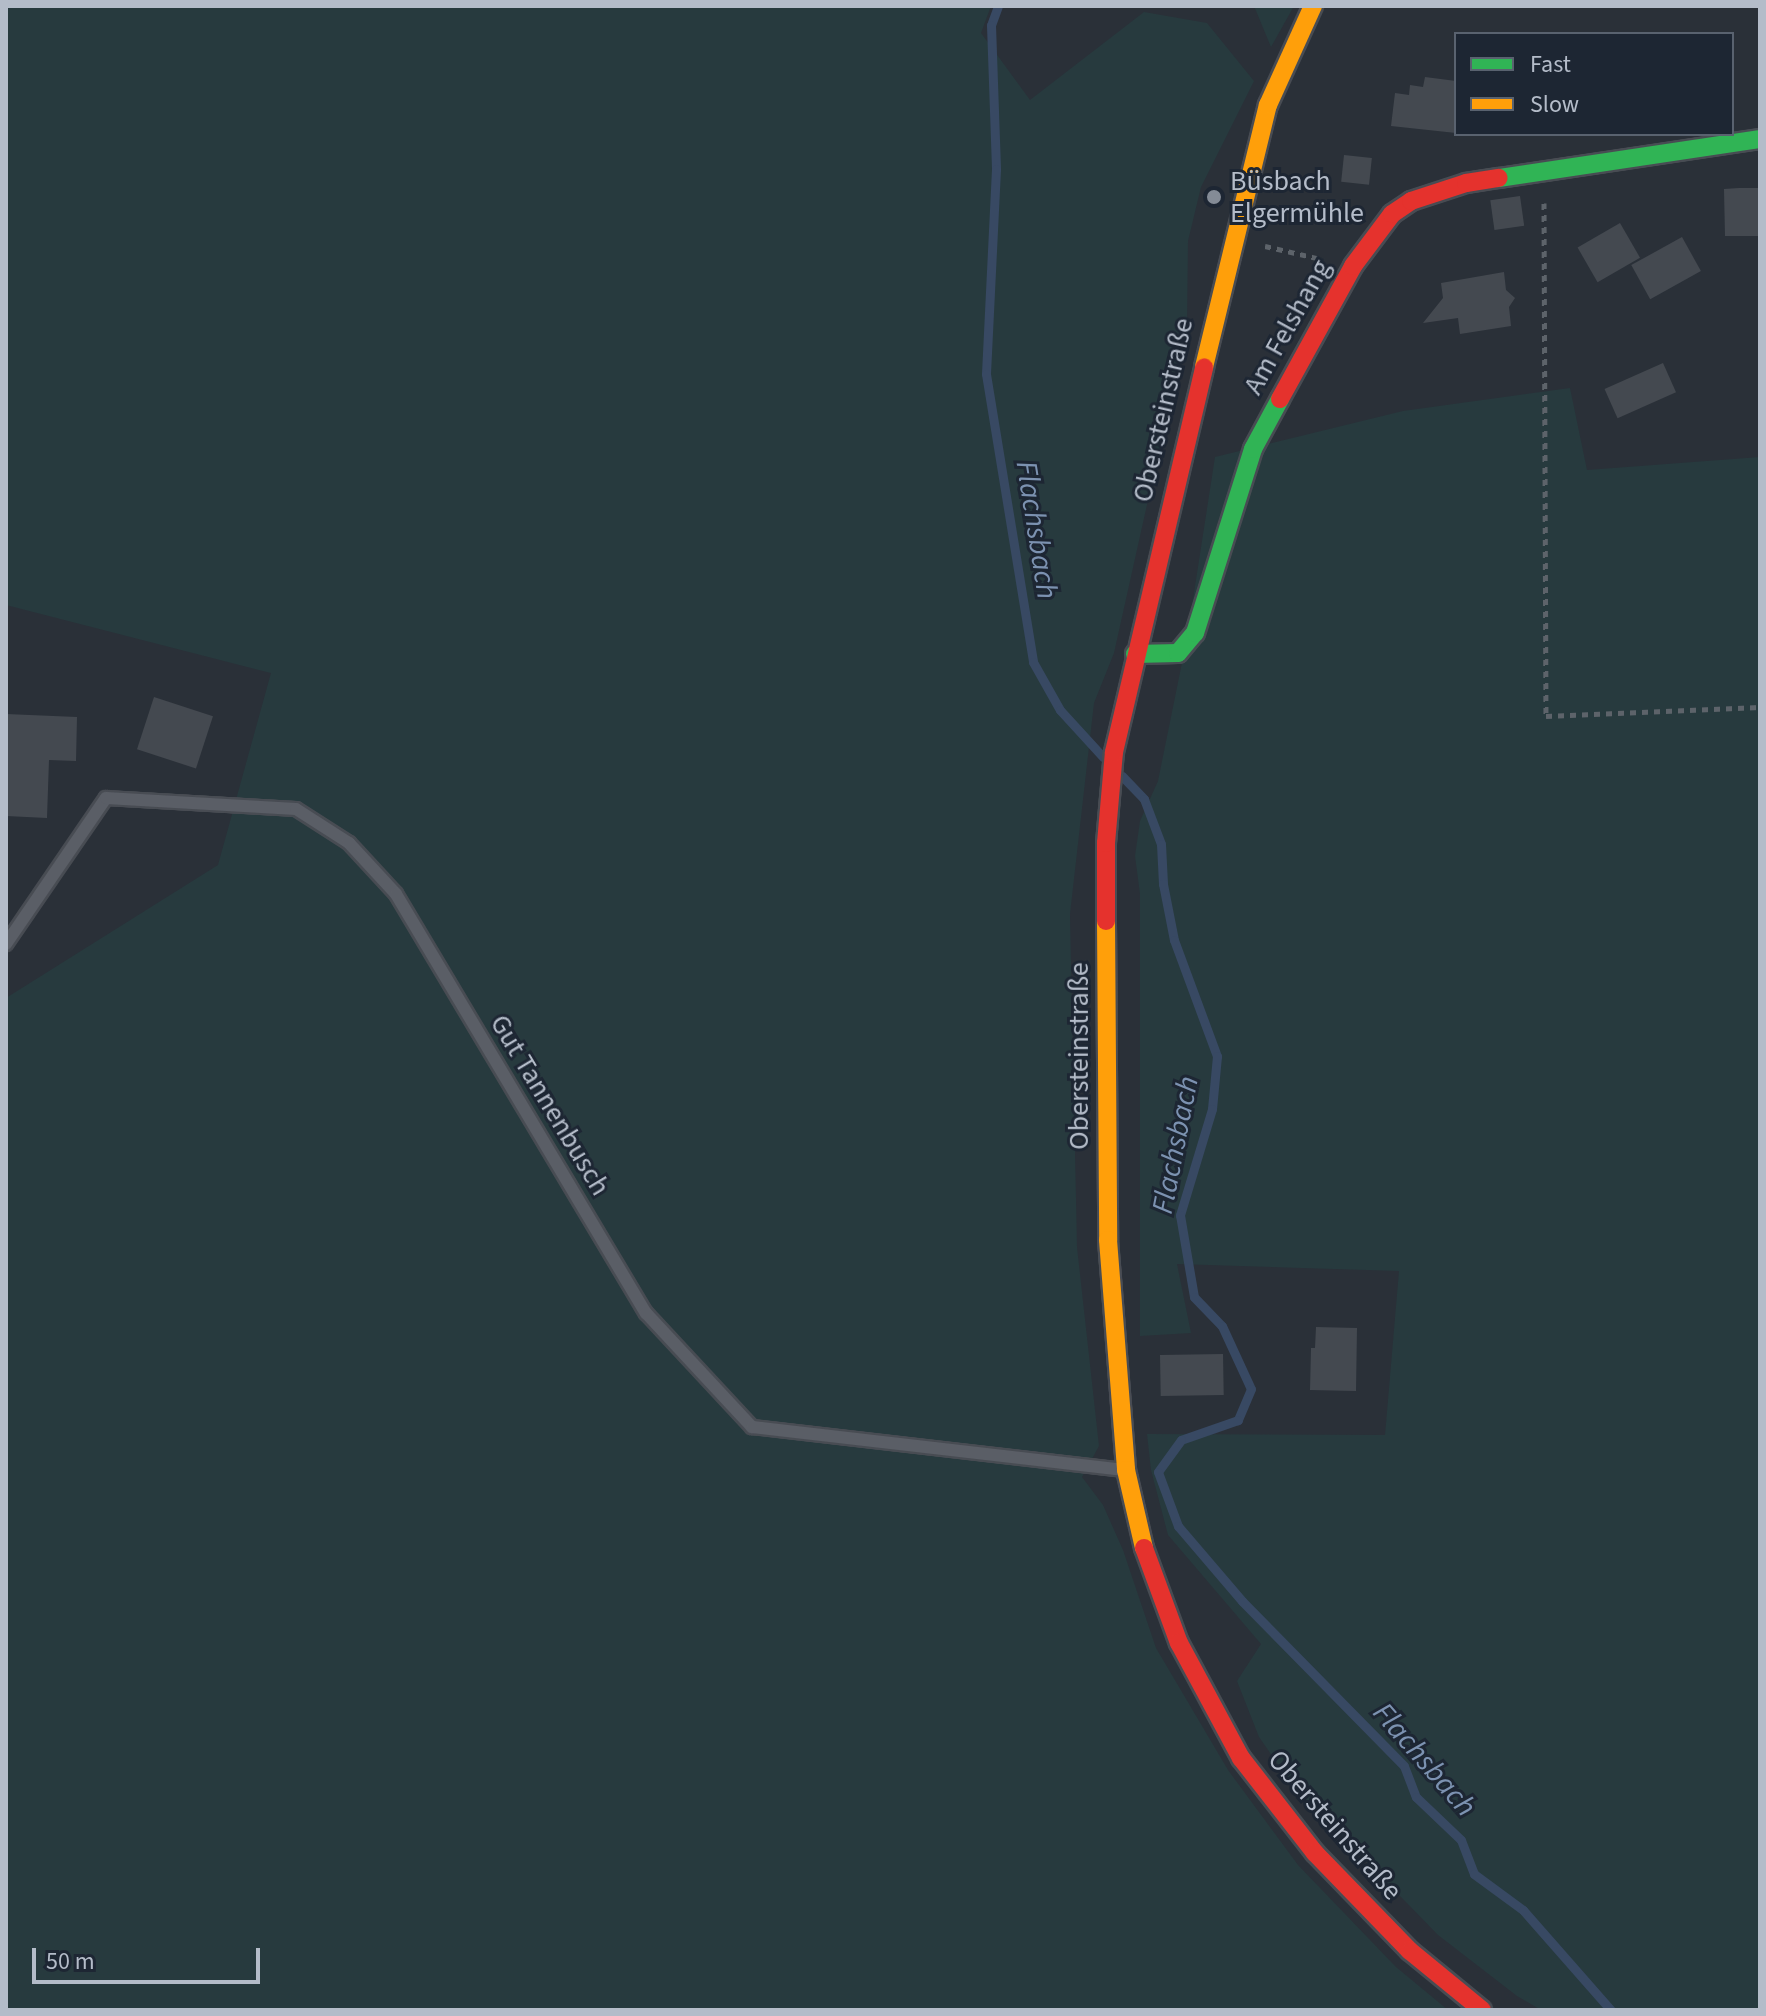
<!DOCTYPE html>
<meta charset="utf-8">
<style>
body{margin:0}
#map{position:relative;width:1766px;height:2016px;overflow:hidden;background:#2a3038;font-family:"Source Sans 3",sans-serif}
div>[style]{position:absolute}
.green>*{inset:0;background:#273a3e}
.stream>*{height:9px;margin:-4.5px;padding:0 4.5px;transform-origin:4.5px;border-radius:4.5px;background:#384963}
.building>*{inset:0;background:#444950;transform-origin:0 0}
.path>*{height:5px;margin-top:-2.5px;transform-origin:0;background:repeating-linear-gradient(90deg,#5d636a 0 6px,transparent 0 12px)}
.roads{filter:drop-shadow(2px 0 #484c53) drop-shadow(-2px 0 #484c53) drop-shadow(0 2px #484c53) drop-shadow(0 -2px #484c53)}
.lane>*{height:12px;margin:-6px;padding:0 6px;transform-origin:6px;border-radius:6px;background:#5a5e66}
.fast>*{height:18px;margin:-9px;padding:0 9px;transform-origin:9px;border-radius:9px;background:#30b455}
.slow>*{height:18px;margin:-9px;padding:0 9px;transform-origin:9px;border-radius:9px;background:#ff9f0a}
.jam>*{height:18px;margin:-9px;padding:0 9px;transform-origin:9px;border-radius:9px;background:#e5322d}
.dots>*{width:22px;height:22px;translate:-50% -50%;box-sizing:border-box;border:4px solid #1d2633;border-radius:50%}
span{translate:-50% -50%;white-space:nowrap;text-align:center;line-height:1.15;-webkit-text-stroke:6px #1d2633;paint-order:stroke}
.poi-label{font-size:28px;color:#b4bcc9}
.left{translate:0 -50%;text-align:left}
.street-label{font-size:28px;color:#b4bcc9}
.water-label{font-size:30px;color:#7c92b1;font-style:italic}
.frame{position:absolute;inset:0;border:8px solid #b4bcc9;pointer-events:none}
.legend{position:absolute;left:1454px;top:32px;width:280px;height:104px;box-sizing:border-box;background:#1d2633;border:2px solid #59626f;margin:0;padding:10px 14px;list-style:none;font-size:24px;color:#b4bcc9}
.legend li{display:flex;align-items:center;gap:16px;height:40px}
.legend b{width:40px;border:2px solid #59626f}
.scale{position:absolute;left:32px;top:1948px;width:228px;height:36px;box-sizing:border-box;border:4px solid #b4bcc9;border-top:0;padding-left:10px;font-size:24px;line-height:28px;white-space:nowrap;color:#b4bcc9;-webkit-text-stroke:6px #1d2633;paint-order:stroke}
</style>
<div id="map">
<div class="green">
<div style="clip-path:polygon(6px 6px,991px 6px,981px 33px,1030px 100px,1144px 12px,1207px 23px,1254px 81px,1201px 187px,1188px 241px,1187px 325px,1114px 653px,1094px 703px,1070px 914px,1077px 1247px,1099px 1446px,1082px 1477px,1103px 1505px,1123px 1550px,1156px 1648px,1228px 1770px,1298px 1865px,1396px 1967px,1448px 2010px,6px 2010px,6px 998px,218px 865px,271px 673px,6px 605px)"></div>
<div style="clip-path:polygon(1254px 6px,1294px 6px,1271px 47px)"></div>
<div style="clip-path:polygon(1570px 388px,1587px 470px,1760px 457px,1760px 2010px,1541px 2010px,1517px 1996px,1438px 1935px,1293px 1786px,1259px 1737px,1237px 1681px,1261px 1644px,1168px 1535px,1151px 1470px,1147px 1434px,1385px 1435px,1399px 1271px,1177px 1264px,1191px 1333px,1140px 1336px,1140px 894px,1135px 856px,1140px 821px,1158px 781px,1187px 638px,1215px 457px,1403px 411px)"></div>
</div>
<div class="stream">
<div style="left:998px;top:6px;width:20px;rotate:110deg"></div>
<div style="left:991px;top:25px;width:144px;rotate:88deg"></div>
<div style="left:996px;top:169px;width:205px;rotate:92.8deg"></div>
<div style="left:986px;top:374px;width:292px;rotate:80.7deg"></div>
<div style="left:1033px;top:662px;width:55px;rotate:60.6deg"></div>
<div style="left:1060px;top:710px;width:64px;rotate:47.5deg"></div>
<div style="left:1122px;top:776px;width:32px;rotate:46deg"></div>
<div style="left:1144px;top:799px;width:48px;rotate:69.3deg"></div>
<div style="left:1161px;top:844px;width:40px;rotate:87.1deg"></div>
<div style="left:1163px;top:884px;width:57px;rotate:78.9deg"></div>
<div style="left:1174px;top:940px;width:124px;rotate:69.7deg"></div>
<div style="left:1217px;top:1056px;width:53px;rotate:95.4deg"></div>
<div style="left:1212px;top:1109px;width:111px;rotate:106.8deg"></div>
<div style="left:1180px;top:1215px;width:83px;rotate:80.3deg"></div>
<div style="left:1194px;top:1297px;width:40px;rotate:46deg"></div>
<div style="left:1222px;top:1326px;width:69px;rotate:65.3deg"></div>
<div style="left:1251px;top:1389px;width:34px;rotate:113deg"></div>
<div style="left:1238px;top:1420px;width:60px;rotate:160.7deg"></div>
<div style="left:1181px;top:1440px;width:39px;rotate:126deg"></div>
<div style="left:1158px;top:1472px;width:58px;rotate:69.7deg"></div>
<div style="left:1178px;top:1526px;width:99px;rotate:49.5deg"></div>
<div style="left:1242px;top:1601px;width:231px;rotate:45.5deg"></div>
<div style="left:1404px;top:1766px;width:33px;rotate:69deg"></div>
<div style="left:1416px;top:1797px;width:62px;rotate:43.7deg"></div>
<div style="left:1461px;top:1840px;width:36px;rotate:69deg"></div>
<div style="left:1474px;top:1874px;width:61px;rotate:36.3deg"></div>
<div style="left:1523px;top:1910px;width:133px;rotate:48.7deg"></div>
</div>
<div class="building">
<div style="clip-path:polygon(1425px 77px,1456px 81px,1456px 133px,1391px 126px,1395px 93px,1409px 95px,1410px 85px,1423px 87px)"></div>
<div style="left:1344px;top:155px;width:28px;height:27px;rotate:6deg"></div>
<div style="clip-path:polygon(1739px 188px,1760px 188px,1760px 236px,1725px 236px,1724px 189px)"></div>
<div style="left:1520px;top:196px;width:30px;height:30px;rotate:82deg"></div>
<div style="left:1620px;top:223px;width:40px;height:49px;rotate:60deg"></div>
<div style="left:1682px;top:237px;width:39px;height:58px;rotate:61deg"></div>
<div style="clip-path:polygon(1504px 272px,1506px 290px,1515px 298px,1509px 307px,1511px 326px,1460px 334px,1458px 318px,1423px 323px,1443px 298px,1441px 283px)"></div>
<div style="left:1663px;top:363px;width:32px;height:64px;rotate:66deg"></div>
<div style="left:154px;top:697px;width:62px;height:55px;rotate:18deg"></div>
<div style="clip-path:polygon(6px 714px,77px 717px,76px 761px,49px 760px,47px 818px,6px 816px)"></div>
<div style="clip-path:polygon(1316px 1327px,1357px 1328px,1356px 1391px,1310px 1390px,1311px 1348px,1315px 1348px)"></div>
<div style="left:1223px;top:1354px;width:41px;height:63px;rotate:89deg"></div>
</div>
<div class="path">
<div style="left:1544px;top:203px;width:513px;rotate:89.78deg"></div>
<div style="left:1546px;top:716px;width:214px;rotate:-2.4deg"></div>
<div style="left:1265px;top:246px;width:57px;rotate:13.1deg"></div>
</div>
<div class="roads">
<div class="lane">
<div style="left:6px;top:944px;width:177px;rotate:-55.6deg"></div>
<div style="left:106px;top:798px;width:190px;rotate:3.3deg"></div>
<div style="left:296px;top:809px;width:63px;rotate:32.7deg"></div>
<div style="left:349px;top:843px;width:69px;rotate:47.3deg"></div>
<div style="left:396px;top:894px;width:488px;rotate:59.2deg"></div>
<div style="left:646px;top:1313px;width:156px;rotate:47.1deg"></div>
<div style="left:752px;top:1427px;width:373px;rotate:6.6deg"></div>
</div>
<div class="fast">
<div style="left:1499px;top:178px;width:264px;rotate:-8.5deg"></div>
<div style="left:1135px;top:654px;width:43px;rotate:-1.3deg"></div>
<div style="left:1178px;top:653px;width:26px;rotate:-50deg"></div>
<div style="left:1195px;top:633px;width:193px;rotate:-72.5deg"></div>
<div style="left:1253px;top:449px;width:57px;rotate:-61.6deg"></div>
</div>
<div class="slow">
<div style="left:1204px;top:367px;width:270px;rotate:-76.3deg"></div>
<div style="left:1268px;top:105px;width:109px;rotate:-65.6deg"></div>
<div style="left:1106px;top:921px;width:319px;rotate:89.6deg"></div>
<div style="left:1108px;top:1240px;width:231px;rotate:85.5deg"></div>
<div style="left:1126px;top:1470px;width:80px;rotate:77deg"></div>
</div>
<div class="jam">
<div style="left:1280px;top:399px;width:152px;rotate:-61.2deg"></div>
<div style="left:1353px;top:266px;width:65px;rotate:-53.1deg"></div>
<div style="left:1392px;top:214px;width:23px;rotate:-34deg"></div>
<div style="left:1411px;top:201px;width:58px;rotate:-18.1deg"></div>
<div style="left:1466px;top:183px;width:33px;rotate:-9deg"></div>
<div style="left:1106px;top:921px;width:78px;rotate:-90deg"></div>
<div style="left:1106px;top:843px;width:91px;rotate:-85deg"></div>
<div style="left:1114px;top:752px;width:395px;rotate:-76.8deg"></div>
<div style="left:1144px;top:1548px;width:101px;rotate:69.8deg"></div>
<div style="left:1179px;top:1643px;width:131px;rotate:61.7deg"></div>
<div style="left:1241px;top:1758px;width:120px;rotate:52.1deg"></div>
<div style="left:1315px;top:1853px;width:136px;rotate:45.9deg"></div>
<div style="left:1410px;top:1951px;width:93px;rotate:39.3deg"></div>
</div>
</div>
<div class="dots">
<div style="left:1214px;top:197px;background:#848b96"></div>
</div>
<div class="poi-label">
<span class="left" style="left:1230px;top:197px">Büsbach<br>Elgermühle</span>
</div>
<div class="street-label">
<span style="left:1287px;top:327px;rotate:-61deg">Am Felshang</span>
<span style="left:1163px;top:410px;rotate:-77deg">Obersteinstraße</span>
<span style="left:1079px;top:1056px;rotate:-90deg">Obersteinstraße</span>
<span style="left:550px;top:1105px;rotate:59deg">Gut Tannenbusch</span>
<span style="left:1335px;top:1825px;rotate:49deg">Obersteinstraße</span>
</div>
<div class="water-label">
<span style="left:1036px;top:530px;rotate:81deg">Flachsbach</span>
<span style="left:1176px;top:1145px;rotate:-79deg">Flachsbach</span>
<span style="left:1424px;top:1760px;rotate:49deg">Flachsbach</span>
</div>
<div class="frame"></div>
<ul class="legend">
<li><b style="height:10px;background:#30b455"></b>Fast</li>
<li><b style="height:10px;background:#ff9f0a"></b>Slow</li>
</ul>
<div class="scale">50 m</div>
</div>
